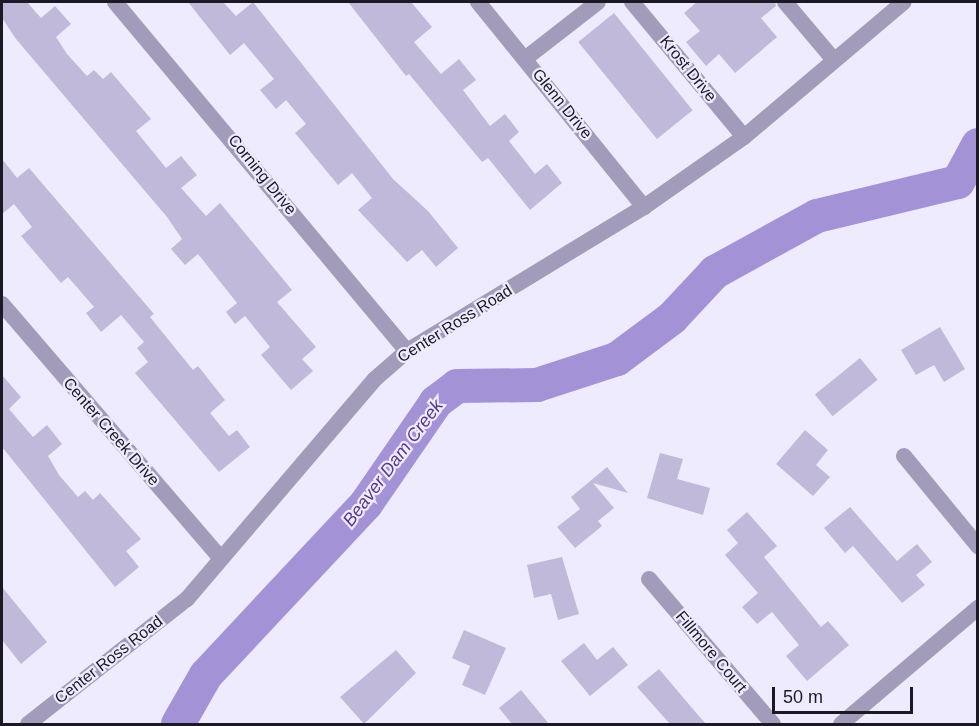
<!DOCTYPE html>
<style>
body{margin:0}
#map{position:relative;width:979px;height:726px;overflow:hidden;background:#efebff;font-family:Helvetica,sans-serif}
div>[style]{position:absolute}
.river>*{height:34px;margin:-17px;padding:0 17px;transform-origin:17px;border-radius:17px;background:#a492d7}
.building>*{inset:0;background:#c1b9d9;transform-origin:0 0}
.minor>*{height:16px;margin:-8px;padding:0 8px;transform-origin:8px;border-radius:8px;background:#a29bba}
.tertiary>*{height:16px;margin:-8px;padding:0 8px;transform-origin:8px;border-radius:8px;background:#a29bba}
span{translate:-50% -50%;white-space:nowrap;text-align:center;line-height:1.15;-webkit-text-stroke:4.5px #efebff;paint-order:stroke}
.street-label{font-size:16px;color:#1c1924}
.water-label{font-size:18px;color:#55398b;font-style:italic}
.frame{position:absolute;inset:0;border:3px solid #1c1924;pointer-events:none}
.scale{position:absolute;left:772px;top:687px;width:141px;height:27px;box-sizing:border-box;border:3px solid #1c1924;border-top:0;padding-left:8px;font-size:18px;line-height:21px;white-space:nowrap;color:#1c1924;-webkit-text-stroke:4px #efebff;paint-order:stroke}
</style>
<div id="map">
<div class="river">
<div style="left:178px;top:724px;width:56px;rotate:-60.3deg"></div>
<div style="left:206px;top:675px;width:234px;rotate:-46.9deg"></div>
<div style="left:366px;top:504px;width:124px;rotate:-55.5deg"></div>
<div style="left:436px;top:402px;width:26px;rotate:-37deg"></div>
<div style="left:457px;top:386px;width:80px;rotate:-0.7deg"></div>
<div style="left:537px;top:385px;width:84px;rotate:-18deg"></div>
<div style="left:617px;top:359px;width:69px;rotate:-36.7deg"></div>
<div style="left:672px;top:318px;width:63px;rotate:-46.9deg"></div>
<div style="left:715px;top:272px;width:116px;rotate:-28.8deg"></div>
<div style="left:817px;top:216px;width:145px;rotate:-13.6deg"></div>
<div style="left:958px;top:182px;width:42px;rotate:-61.6deg"></div>
</div>
<div class="building">
<div style="clip-path:polygon(2px 2px,27px 2px,41px 18px,55px 6px,71px 24px,56px 37px,67px 54px,87px 76px,94px 70px,103px 79px,111px 72px,151px 119px,136px 131px,166px 168px,181px 156px,197px 175px,181px 188px,206px 216px,220px 203px,292px 290px,277px 302px,316px 347px,302px 359px,313px 371px,291px 390px,261px 355px,270px 347px,245px 316px,235px 324px,226px 312px,237px 303px,198px 254px,185px 265px,171px 249px,182px 239px,167px 217px,16px 39px,2px 18px)"></div>
<div style="clip-path:polygon(188px 2px,223px 2px,236px 16px,253px 2px,393px 179px,428px 211px,458px 248px,436px 267px,422px 250px,407px 262px,358px 210px,372px 198px,352px 173px,338px 185px,295px 133px,306px 124px,286px 100px,276px 109px,260px 90px,274px 79px,244px 43px,230px 55px)"></div>
<div style="clip-path:polygon(348px 2px,411px 2px,432px 27px,414px 42px,441px 74px,459px 59px,476px 80px,463px 90px,490px 126px,505px 114px,519px 132px,509px 141px,535px 174px,547px 164px,562px 183px,530px 210px,488px 158px,482px 162px,409px 74px,406px 76px)"></div>
<div style="clip-path:polygon(697px 2px,775px 2px,776px 6px,761px 18px,777px 37px,735px 73px,719px 54px,706px 66px,686px 42px,700px 31px,684px 13px)"></div>
<div style="left:614px;top:13px;width:125px;height:46px;rotate:51deg"></div>
<div style="clip-path:polygon(2px 159px,17px 178px,29px 168px,154px 314px,150px 317px,193px 370px,198px 366px,225px 400px,210px 413px,229px 436px,237px 430px,250px 447px,219px 472px,135px 373px,148px 362px,137px 348px,144px 342px,121px 315px,101px 332px,86px 313px,94px 307px,68px 277px,61px 283px,21px 236px,32px 227px,14px 204px,2px 214px)"></div>
<div style="clip-path:polygon(940px 327px,965px 369px,944px 382px,934px 365px,916px 375px,901px 350px)"></div>
<div style="left:860px;top:358px;width:28px;height:58px;rotate:51deg"></div>
<div style="clip-path:polygon(2px 375px,21px 397px,9px 409px,33px 437px,47px 425px,62px 444px,48px 456px,59px 475px,78px 497px,85px 491px,93px 500px,100px 493px,141px 539px,126px 551px,139px 567px,115px 587px,2px 447px)"></div>
<div style="clip-path:polygon(805px 430px,828px 450px,816px 465px,830px 477px,813px 496px,776px 464px)"></div>
<div style="clip-path:polygon(660px 453px,683px 459px,677px 479px,710px 488px,703px 515px,647px 498px)"></div>
<div style="clip-path:polygon(607px 467px,628px 493px,593px 483px,614px 508px,598px 521px,602px 526px,575px 548px,557px 527px,580px 509px,571px 497px)"></div>
<div style="clip-path:polygon(850px 507px,897px 561px,917px 544px,932px 562px,916px 575px,925px 585px,902px 603px,853px 546px,845px 553px,824px 528px)"></div>
<div style="clip-path:polygon(747px 512px,777px 546px,764px 557px,821px 627px,828px 621px,849px 645px,807px 681px,786px 656px,799px 645px,772px 612px,757px 624px,742px 607px,758px 593px,725px 555px,738px 543px,727px 530px)"></div>
<div style="clip-path:polygon(562px 557px,579px 614px,558px 620px,551px 594px,534px 598px,527px 565px)"></div>
<div style="clip-path:polygon(2px 587px,47px 642px,21px 664px,2px 640px)"></div>
<div style="clip-path:polygon(464px 630px,506px 648px,485px 695px,462px 685px,470px 666px,452px 658px)"></div>
<div style="clip-path:polygon(584px 643px,597px 660px,613px 647px,628px 665px,590px 696px,561px 661px)"></div>
<div style="clip-path:polygon(396px 650px,416px 673px,364px 724px,340px 697px)"></div>
<div style="clip-path:polygon(659px 669px,698px 715px,706px 724px,670px 724px,637px 687px)"></div>
<div style="clip-path:polygon(521px 690px,549px 724px,512px 724px,499px 708px)"></div>
</div>
<div class="minor">
<div style="left:115px;top:2px;width:455px;rotate:50.1deg"></div>
<div style="left:478px;top:2px;width:264px;rotate:51deg"></div>
<div style="left:632px;top:2px;width:175px;rotate:50.3deg"></div>
<div style="left:785px;top:2px;width:76px;rotate:49.8deg"></div>
<div style="left:526px;top:58px;width:91px;rotate:-37.9deg"></div>
<div style="left:2px;top:304px;width:336px;rotate:49.3deg"></div>
<div style="left:904px;top:456px;width:117px;rotate:50.6deg"></div>
<div style="left:649px;top:579px;width:191px;rotate:49.5deg"></div>
<div style="left:841px;top:724px;width:180px;rotate:-40.3deg"></div>
</div>
<div class="tertiary">
<div style="left:28px;top:724px;width:202px;rotate:-38.2deg"></div>
<div style="left:187px;top:599px;width:289px;rotate:-49.5deg"></div>
<div style="left:375px;top:379px;width:43px;rotate:-41.2deg"></div>
<div style="left:407px;top:351px;width:277px;rotate:-31.3deg"></div>
<div style="left:644px;top:207px;width:122px;rotate:-35deg"></div>
<div style="left:744px;top:137px;width:209px;rotate:-40.2deg"></div>
</div>
<div class="street-label">
<span style="left:688px;top:69px;rotate:51deg">Krost Drive</span>
<span style="left:562px;top:104px;rotate:51deg">Glenn Drive</span>
<span style="left:262px;top:175px;rotate:51deg">Corning Drive</span>
<span style="left:455px;top:324px;rotate:-32deg">Center Ross Road</span>
<span style="left:111px;top:432px;rotate:49deg">Center Creek Drive</span>
<span style="left:711px;top:652px;rotate:50deg">Fillmore Court</span>
<span style="left:109px;top:660px;rotate:-38deg">Center Ross Road</span>
</div>
<div class="water-label">
<span style="left:393px;top:463px;rotate:-53deg">Beaver Dam Creek</span>
</div>
<div class="frame"></div>
<div class="scale">50 m</div>
</div>
